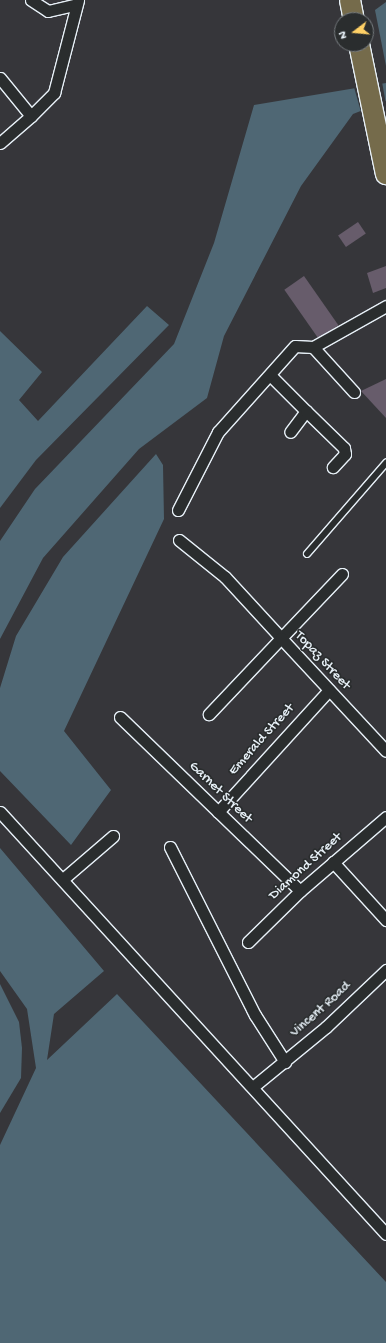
<!DOCTYPE html>
<style>
body{margin:0}
#map{position:relative;width:386px;height:1343px;overflow:hidden;background:#36363a;font-family:"Gochi Hand",sans-serif}
div>[style]{position:absolute}
.water>*{inset:0;background:#4f6774}
.pier>*{inset:0;background:#36363a}
.building>*{inset:0;background:#675c6b;transform-origin:0 0}
.roads{filter:drop-shadow(1px 0 #e8f1f8) drop-shadow(-1px 0 #e8f1f8) drop-shadow(0 1px #e8f1f8) drop-shadow(0 -1px #e8f1f8)}
.lane>*{height:5.5px;margin:-2.75px;padding:0 2.75px;transform-origin:2.75px;border-radius:2.75px;background:#2a2d2e}
.street>*{height:11px;margin:-5.5px;padding:0 5.5px;transform-origin:5.5px;border-radius:5.5px;background:#2a2d2e}
.highway>*{height:20px;margin:-10px;padding:0 10px;transform-origin:10px;border-radius:10px;background:#756b4b}
span{translate:-50% -50%;white-space:nowrap;text-align:center;line-height:1.15;-webkit-text-stroke:3.5px #2a2d2e;paint-order:stroke}
.street-label{font-size:14px;color:#e8f1f8}
.north{position:absolute;left:334px;top:12px;width:40px;height:40px;box-sizing:border-box;background:#2a2d2e;border:1px solid #767b7f;border-radius:50%;rotate:254deg;font-size:11px;font-weight:700;line-height:16px;text-align:center;color:#e8f1f8}
.north::after{content:'';display:block;margin:auto;width:14px;height:18px;background:#ffd166;clip-path:polygon(50% 0,100% 100%,50% 72%,0 100%)}
</style>
<div id="map">
<div class="water">
<div style="clip-path:polygon(386px 2px,386px 66px,375px 10px)"></div>
<div style="clip-path:polygon(386px 83px,386px 101px,353px 114px,301px 186px,224px 336px,207px 398px,139px 449px,43px 558px,0 639px,0 541px,35px 489px,174px 344px,214px 243px,254px 105px)"></div>
<div style="clip-path:polygon(147px 306px,169px 325px,36px 460px,0 508px,0 331px,42px 372px,19px 400px,38px 421px)"></div>
<div style="clip-path:polygon(156px 454px,163px 465px,164px 519px,64px 731px,111px 790px,71px 845px,0 771px,0 688px,16px 636px,63px 557px)"></div>
<div style="clip-path:polygon(0 848px,104px 971px,54px 1014px,47px 1060px,117px 994px,386px 1282px,386px 1343px,0 1343px,0 1145px,36px 1068px,27px 1009px,0 971px)"></div>
<div style="clip-path:polygon(0 984px,19px 1022px,22px 1048px,21px 1078px,0 1113px)"></div>
</div>
<div class="pier">
<div style="clip-path:polygon(382px 82px,386px 104px,361px 112px,354px 87px)"></div>
</div>
<div class="building">
<div style="left:358px;top:222px;width:14px;height:24px;rotate:56deg"></div>
<div style="clip-path:polygon(386px 266px,386px 288px,373px 293px,367px 273px)"></div>
<div style="left:304px;top:276px;width:60px;height:24px;rotate:55deg"></div>
<div style="clip-path:polygon(386px 379px,386px 418px,361px 391px)"></div>
</div>
<div class="roads">
<div class="lane">
<div style="left:307px;top:554px;width:121px;rotate:-49deg"></div>
</div>
<div class="street">
<div style="left:31px;top:0;width:20px;rotate:33deg"></div>
<div style="left:48px;top:11px;width:27px;rotate:-13deg"></div>
<div style="left:0;top:78px;width:49px;rotate:50.8deg"></div>
<div style="left:31px;top:116px;width:41px;rotate:138.9deg"></div>
<div style="left:31px;top:116px;width:33px;rotate:-45deg"></div>
<div style="left:54px;top:93px;width:96px;rotate:-75.5deg"></div>
<div style="left:313px;top:347px;width:61px;rotate:47.7deg"></div>
<div style="left:270px;top:375px;width:51px;rotate:45deg"></div>
<div style="left:306px;top:411px;width:26px;rotate:127deg"></div>
<div style="left:306px;top:411px;width:53px;rotate:44.2deg"></div>
<div style="left:344px;top:448px;width:6px;rotate:81deg"></div>
<div style="left:345px;top:454px;width:18px;rotate:133deg"></div>
<div style="left:178px;top:510px;width:88px;rotate:-62.9deg"></div>
<div style="left:218px;top:432px;width:115px;rotate:-48.2deg"></div>
<div style="left:295px;top:346px;width:18px;rotate:3deg"></div>
<div style="left:313px;top:347px;width:84px;rotate:-29.3deg"></div>
<div style="left:179px;top:540px;width:59px;rotate:38.8deg"></div>
<div style="left:225px;top:577px;width:83px;rotate:47.4deg"></div>
<div style="left:281px;top:638px;width:105px;rotate:133.5deg"></div>
<div style="left:342px;top:574px;width:88px;rotate:133.6deg"></div>
<div style="left:281px;top:638px;width:154px;rotate:47.1deg"></div>
<div style="left:120px;top:717px;width:250px;rotate:44deg"></div>
<div style="left:0;top:812px;width:572px;rotate:47.55deg"></div>
<div style="left:218px;top:812px;width:165px;rotate:-47.7deg"></div>
<div style="left:170px;top:847px;width:188px;rotate:63.2deg"></div>
<div style="left:255px;top:1015px;width:56px;rotate:57.4deg"></div>
<div style="left:333px;top:862px;width:79px;rotate:47.6deg"></div>
<div style="left:63px;top:879px;width:66px;rotate:-40.7deg"></div>
<div style="left:248px;top:942px;width:73px;rotate:-44.4deg"></div>
<div style="left:300px;top:891px;width:113px;rotate:-40.7deg"></div>
<div style="left:254px;top:1086px;width:93px;rotate:-39.3deg"></div>
<div style="left:326px;top:1027px;width:83px;rotate:-43.5deg"></div>
</div>
<div class="highway">
<div style="left:350px;top:0;width:20px;rotate:79deg"></div>
<div style="left:359px;top:44px;width:133px;rotate:78.3deg"></div>
</div>
</div>
<div class="street-label">
<span style="left:322px;top:661px;rotate:47deg">Topaz Street</span>
<span style="left:262px;top:740px;rotate:-48deg">Emerald Street</span>
<span style="left:220px;top:793px;rotate:44deg">Garnet Street</span>
<span style="left:306px;top:867px;rotate:-42deg">Diamond Street</span>
<span style="left:321px;top:1010px;rotate:-42deg">Vincent Road</span>
</div>
<div class="north">N</div>
</div>
